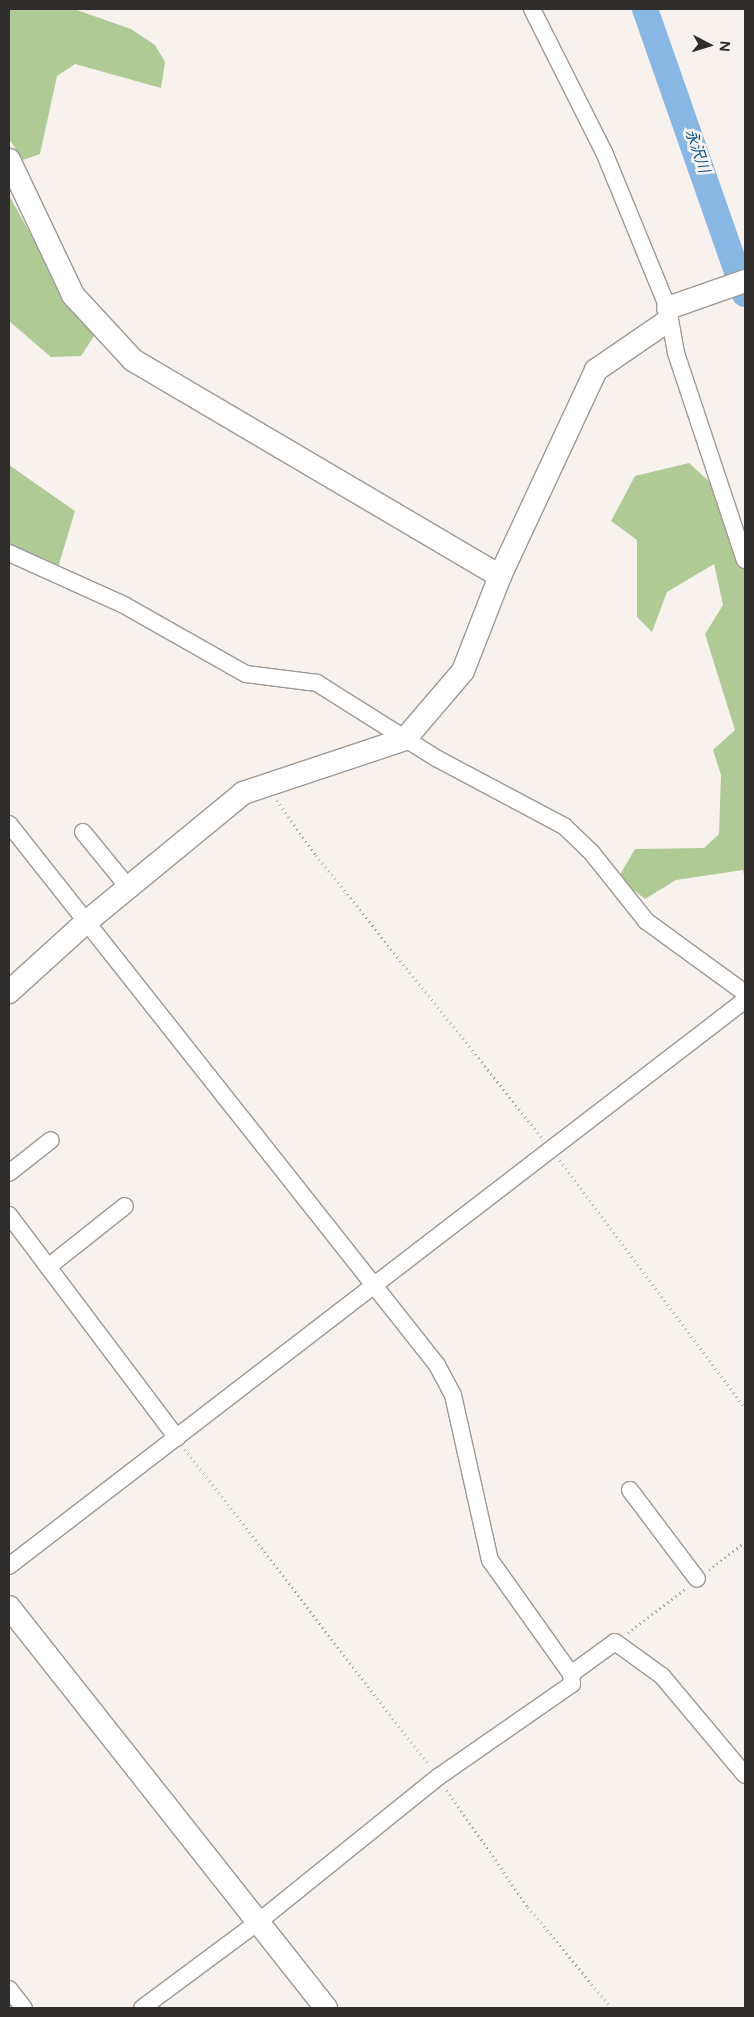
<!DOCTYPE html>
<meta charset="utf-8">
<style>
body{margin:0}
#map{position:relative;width:754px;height:2017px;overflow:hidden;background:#f8f2ee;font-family:Figtree,"Noto Sans JP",sans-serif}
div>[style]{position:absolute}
.green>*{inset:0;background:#b0ca96}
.river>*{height:26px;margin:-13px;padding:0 13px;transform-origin:13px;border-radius:13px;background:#89b7e4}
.path>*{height:2.5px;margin-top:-1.25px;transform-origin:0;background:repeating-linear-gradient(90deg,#a6a29e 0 1px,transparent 0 5px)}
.roads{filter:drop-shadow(1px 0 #9e9995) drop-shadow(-1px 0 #9e9995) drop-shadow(0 1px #9e9995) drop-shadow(0 -1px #9e9995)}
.street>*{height:16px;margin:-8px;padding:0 8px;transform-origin:8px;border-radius:8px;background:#fff}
.secondary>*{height:22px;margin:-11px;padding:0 11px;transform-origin:11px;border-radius:11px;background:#fff}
span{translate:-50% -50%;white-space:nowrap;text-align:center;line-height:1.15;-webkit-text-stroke:5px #f8f2ee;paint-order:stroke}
.water-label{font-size:15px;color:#065188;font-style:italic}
.frame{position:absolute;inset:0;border:10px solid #302e2c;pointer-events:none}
.north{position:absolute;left:684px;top:20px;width:50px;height:50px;-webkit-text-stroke:4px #f8f2ee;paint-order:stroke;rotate:95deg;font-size:14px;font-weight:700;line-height:20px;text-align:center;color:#302e2c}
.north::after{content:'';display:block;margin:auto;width:18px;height:22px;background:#302e2c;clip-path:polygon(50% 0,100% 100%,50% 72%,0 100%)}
</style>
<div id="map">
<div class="green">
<i style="clip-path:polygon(9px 9px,74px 9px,131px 29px,155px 45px,165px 62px,161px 88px,75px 64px,57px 76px,40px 154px,23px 160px,9px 139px)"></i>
<i style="clip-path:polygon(9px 195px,60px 288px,98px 330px,81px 356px,51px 357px,9px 321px)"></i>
<i style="clip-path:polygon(689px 463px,723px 494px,745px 553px,745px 879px,743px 870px,676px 880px,645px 899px,618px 878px,635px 849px,704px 848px,719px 834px,721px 775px,713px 750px,735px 730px,705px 634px,723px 605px,714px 564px,667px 592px,652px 632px,637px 617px,637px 540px,611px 521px,635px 476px)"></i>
<i style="clip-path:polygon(9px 465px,75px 511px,56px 574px,9px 552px)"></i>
</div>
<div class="river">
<i style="left:645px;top:9px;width:302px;rotate:70.7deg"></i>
</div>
<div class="path">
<i style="left:277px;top:800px;width:67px;rotate:54.7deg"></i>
<i style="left:316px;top:855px;width:363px;rotate:51.3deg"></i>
<i style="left:560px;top:1160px;width:309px;rotate:53.2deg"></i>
<i style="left:185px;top:1449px;width:399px;rotate:52.3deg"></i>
<i style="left:709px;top:1570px;width:46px;rotate:-37.9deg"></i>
<i style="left:628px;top:1633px;width:72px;rotate:-37.7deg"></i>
<i style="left:447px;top:1790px;width:142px;rotate:55.3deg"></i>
<i style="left:528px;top:1907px;width:131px;rotate:50.3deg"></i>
</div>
<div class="roads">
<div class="street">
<i style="left:532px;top:9px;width:160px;rotate:63.3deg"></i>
<i style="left:604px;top:152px;width:169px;rotate:67.7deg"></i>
<i style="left:668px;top:308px;width:46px;rotate:79.9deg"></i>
<i style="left:676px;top:353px;width:218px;rotate:71.6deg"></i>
<i style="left:9px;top:553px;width:126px;rotate:24.3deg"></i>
<i style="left:124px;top:605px;width:140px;rotate:29.5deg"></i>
<i style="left:246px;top:674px;width:72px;rotate:7.2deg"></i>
<i style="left:317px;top:683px;width:141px;rotate:32.2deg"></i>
<i style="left:436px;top:758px;width:145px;rotate:28deg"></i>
<i style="left:564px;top:826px;width:39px;rotate:44deg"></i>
<i style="left:592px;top:853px;width:87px;rotate:51.5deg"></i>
<i style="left:646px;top:921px;width:122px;rotate:36deg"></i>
<i style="left:9px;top:824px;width:690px;rotate:51.65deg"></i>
<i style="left:437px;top:1365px;width:34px;rotate:62deg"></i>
<i style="left:453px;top:1395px;width:169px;rotate:77.4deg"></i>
<i style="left:490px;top:1560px;width:140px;rotate:54.6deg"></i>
<i style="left:571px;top:1674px;width:10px;rotate:84deg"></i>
<i style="left:572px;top:1684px;width:163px;rotate:145.2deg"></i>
<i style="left:438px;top:1777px;width:231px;rotate:141.1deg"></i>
<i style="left:258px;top:1922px;width:144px;rotate:143.4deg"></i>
<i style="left:83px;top:832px;width:71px;rotate:50.7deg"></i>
<i style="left:9px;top:1173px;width:53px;rotate:-38.2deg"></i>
<i style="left:9px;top:1215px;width:279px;rotate:53deg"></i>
<i style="left:48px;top:1267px;width:98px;rotate:-38.4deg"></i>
<i style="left:630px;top:1490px;width:111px;rotate:53deg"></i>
<i style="left:9px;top:1566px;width:928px;rotate:-37.56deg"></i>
<i style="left:571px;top:1674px;width:54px;rotate:-36deg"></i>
<i style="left:615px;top:1642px;width:58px;rotate:35.9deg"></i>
<i style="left:662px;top:1676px;width:129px;rotate:50deg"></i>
<i style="left:9px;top:1989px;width:24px;rotate:52deg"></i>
</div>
<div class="secondary">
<i style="left:9px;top:160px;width:149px;rotate:64.6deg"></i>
<i style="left:73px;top:295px;width:88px;rotate:47.3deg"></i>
<i style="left:133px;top:360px;width:426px;rotate:30.5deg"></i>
<i style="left:668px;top:308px;width:82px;rotate:-19.3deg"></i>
<i style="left:9px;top:992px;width:103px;rotate:-42.2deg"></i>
<i style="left:85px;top:923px;width:205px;rotate:-39.4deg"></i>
<i style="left:243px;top:793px;width:171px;rotate:-18.4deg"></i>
<i style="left:405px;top:739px;width:89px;rotate:-49.5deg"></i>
<i style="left:463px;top:671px;width:102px;rotate:-68.7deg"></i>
<i style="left:500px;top:576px;width:227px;rotate:-65deg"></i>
<i style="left:596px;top:370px;width:85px;rotate:-34.4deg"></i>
<i style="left:9px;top:1607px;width:511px;rotate:51.67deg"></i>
</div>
</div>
<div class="water-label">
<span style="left:697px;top:151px;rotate:71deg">永沢川</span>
</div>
<div class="frame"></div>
<div class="north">N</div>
</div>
